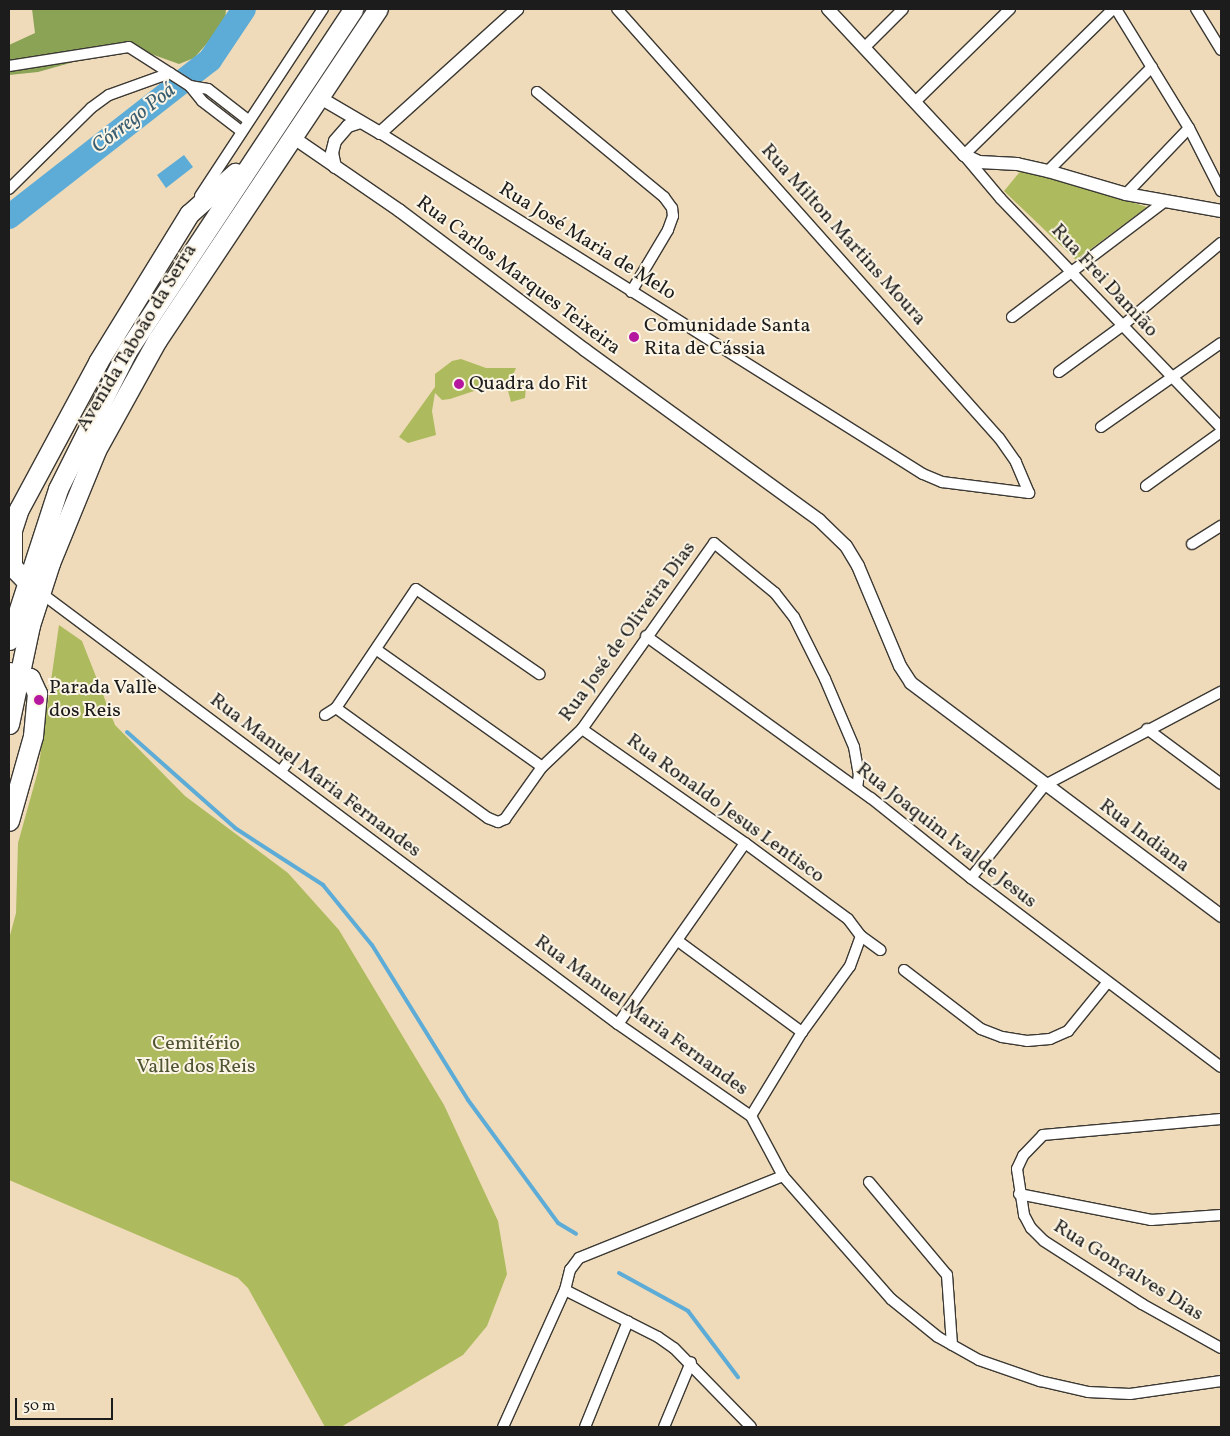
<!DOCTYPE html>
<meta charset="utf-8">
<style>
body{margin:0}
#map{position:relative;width:1230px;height:1436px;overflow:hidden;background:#efdbb9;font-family:Vollkorn,serif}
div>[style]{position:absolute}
.green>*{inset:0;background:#adbb5e}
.forest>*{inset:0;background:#8aa355}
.water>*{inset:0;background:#5dacd7}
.stream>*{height:4px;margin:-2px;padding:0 2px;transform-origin:2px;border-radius:2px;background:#5dacd7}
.river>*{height:24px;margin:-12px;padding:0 12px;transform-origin:12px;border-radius:12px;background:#5dacd7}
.roads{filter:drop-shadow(1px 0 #3c3934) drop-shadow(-1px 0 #3c3934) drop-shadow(0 1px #3c3934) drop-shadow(0 -1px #3c3934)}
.minor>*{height:10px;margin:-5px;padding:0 5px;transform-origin:5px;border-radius:5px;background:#fff}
.tertiary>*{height:12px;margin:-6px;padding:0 6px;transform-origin:6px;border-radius:6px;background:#fff}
.motorway>*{height:19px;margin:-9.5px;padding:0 9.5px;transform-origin:9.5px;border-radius:9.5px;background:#fff}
.dots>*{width:14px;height:14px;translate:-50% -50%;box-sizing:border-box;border:2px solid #fcf5e5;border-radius:50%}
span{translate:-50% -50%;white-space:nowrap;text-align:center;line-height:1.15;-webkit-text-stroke:4px #fcf5e5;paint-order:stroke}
.street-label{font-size:20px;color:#1c1c1c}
.poi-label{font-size:20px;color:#1c1c1c}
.left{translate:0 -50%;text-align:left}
.park-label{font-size:20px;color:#4f5433}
.water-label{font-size:21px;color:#395d70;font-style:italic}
.frame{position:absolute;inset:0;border:10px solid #1c1c1c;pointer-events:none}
.scale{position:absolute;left:15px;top:1398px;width:98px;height:22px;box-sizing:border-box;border:2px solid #1c1c1c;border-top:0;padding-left:6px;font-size:15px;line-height:18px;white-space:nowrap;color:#1c1c1c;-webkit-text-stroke:4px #fcf5e5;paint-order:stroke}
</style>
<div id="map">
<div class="green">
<i style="clip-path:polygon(1023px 168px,1147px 207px,1076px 260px,1004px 191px)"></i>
<i style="clip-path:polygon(461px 359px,486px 368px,516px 368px,511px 380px,526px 386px,525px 398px,511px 402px,507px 387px,492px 385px,450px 399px,442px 400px,435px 393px,432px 411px,436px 435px,408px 443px,399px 437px,435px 387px,435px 374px,452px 361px)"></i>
<i style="clip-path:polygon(59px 625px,82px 641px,115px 725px,185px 796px,288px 873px,339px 930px,444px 1105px,498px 1221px,507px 1274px,487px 1326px,463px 1355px,341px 1427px,325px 1427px,248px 1288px,238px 1278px,9px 1180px,9px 939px,16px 913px,18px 843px,38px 771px)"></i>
</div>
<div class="forest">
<i style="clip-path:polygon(32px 9px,226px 9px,225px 23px,194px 58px,179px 64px,140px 50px,88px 58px,38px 72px,9px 75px,9px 45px,35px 33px)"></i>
</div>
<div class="water">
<i style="clip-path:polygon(184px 155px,193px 167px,166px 188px,157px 175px)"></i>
</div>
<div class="stream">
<i style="left:127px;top:732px;width:144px;rotate:41.6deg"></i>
<i style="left:235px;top:828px;width:105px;rotate:32.9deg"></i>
<i style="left:323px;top:885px;width:77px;rotate:50.8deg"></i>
<i style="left:372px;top:945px;width:182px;rotate:58.2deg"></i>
<i style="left:468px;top:1100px;width:152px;rotate:53.8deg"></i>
<i style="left:558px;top:1223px;width:21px;rotate:31deg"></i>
<i style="left:619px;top:1273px;width:79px;rotate:28.8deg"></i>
<i style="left:688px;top:1311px;width:83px;rotate:52.9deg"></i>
</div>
<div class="river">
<i style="left:9px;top:217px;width:255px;rotate:-38deg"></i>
<i style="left:210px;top:60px;width:61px;rotate:-56.3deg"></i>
</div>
<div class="roads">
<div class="minor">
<i style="left:1113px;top:9px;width:209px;rotate:135.6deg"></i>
<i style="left:964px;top:155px;width:57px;rotate:49.9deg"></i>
<i style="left:1001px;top:199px;width:318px;rotate:46.1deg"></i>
<i style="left:1116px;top:9px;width:140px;rotate:58.5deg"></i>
<i style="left:1189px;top:128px;width:71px;rotate:63.1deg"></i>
<i style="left:1196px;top:9px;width:48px;rotate:58.6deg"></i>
<i style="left:864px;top:48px;width:55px;rotate:-45deg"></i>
<i style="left:9px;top:66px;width:121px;rotate:-9deg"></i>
<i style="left:129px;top:47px;width:72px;rotate:32.6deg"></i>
<i style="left:190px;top:86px;width:19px;rotate:51deg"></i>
<i style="left:202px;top:101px;width:49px;rotate:37.6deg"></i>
<i style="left:190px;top:86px;width:18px;rotate:9deg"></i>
<i style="left:208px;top:89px;width:51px;rotate:37.8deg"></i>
<i style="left:537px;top:92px;width:165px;rotate:39.6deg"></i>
<i style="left:664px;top:197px;width:14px;rotate:54deg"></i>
<i style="left:672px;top:208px;width:8px;rotate:83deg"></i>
<i style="left:673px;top:216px;width:15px;rotate:110deg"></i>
<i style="left:668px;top:230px;width:72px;rotate:120.8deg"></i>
<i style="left:915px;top:102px;width:133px;rotate:-44.4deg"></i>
<i style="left:380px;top:133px;width:641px;rotate:32.13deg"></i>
<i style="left:923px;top:474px;width:21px;rotate:23deg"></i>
<i style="left:942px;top:482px;width:88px;rotate:7.2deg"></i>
<i style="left:1029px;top:493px;width:34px;rotate:-113deg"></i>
<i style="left:1016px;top:462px;width:29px;rotate:-125deg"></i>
<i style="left:999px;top:438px;width:574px;rotate:-131.68deg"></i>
<i style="left:1048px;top:171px;width:147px;rotate:-45deg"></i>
<i style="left:9px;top:189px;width:115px;rotate:-44.6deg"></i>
<i style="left:91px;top:108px;width:22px;rotate:-36deg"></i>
<i style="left:109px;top:95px;width:65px;rotate:-19.8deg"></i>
<i style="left:1126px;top:194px;width:91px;rotate:-46.3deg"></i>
<i style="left:200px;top:196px;width:224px;rotate:-56.7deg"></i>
<i style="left:1012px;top:317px;width:191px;rotate:-37.1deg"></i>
<i style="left:1059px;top:372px;width:78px;rotate:-36.1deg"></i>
<i style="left:1122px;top:326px;width:129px;rotate:-40deg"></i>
<i style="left:1101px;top:427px;width:146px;rotate:-35deg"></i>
<i style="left:1146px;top:486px;width:92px;rotate:-35.8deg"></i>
<i style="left:1192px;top:544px;width:34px;rotate:-32deg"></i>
<i style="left:41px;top:593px;width:720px;rotate:36.76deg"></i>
<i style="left:618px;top:1024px;width:162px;rotate:34.7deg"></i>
<i style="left:751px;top:1116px;width:68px;rotate:61.9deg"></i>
<i style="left:783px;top:1176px;width:164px;rotate:48.7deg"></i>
<i style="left:891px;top:1299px;width:60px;rotate:39deg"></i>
<i style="left:938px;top:1337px;width:47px;rotate:29.3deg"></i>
<i style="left:979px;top:1360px;width:65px;rotate:19deg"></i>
<i style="left:1040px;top:1381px;width:49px;rotate:12.9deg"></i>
<i style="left:1088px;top:1392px;width:42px;rotate:2.7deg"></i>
<i style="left:1130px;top:1394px;width:92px;rotate:-8.1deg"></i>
<i style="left:646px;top:636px;width:277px;rotate:35.8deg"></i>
<i style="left:871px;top:798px;width:128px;rotate:38.7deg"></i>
<i style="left:971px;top:878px;width:313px;rotate:37.1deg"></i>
<i style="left:377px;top:650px;width:202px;rotate:35.3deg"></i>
<i style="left:336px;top:708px;width:188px;rotate:35.9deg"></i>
<i style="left:488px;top:818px;width:11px;rotate:22deg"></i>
<i style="left:498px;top:822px;width:8px;rotate:-23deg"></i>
<i style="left:505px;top:819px;width:64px;rotate:-54.6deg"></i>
<i style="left:542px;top:767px;width:55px;rotate:-43.5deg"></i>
<i style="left:582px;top:729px;width:228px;rotate:-54.6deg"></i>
<i style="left:714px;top:543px;width:79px;rotate:39.3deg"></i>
<i style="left:775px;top:593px;width:31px;rotate:52deg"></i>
<i style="left:794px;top:617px;width:69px;rotate:63.4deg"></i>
<i style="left:825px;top:679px;width:74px;rotate:66.9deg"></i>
<i style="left:854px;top:747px;width:27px;rotate:80deg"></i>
<i style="left:859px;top:774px;width:14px;rotate:98deg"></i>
<i style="left:325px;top:715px;width:13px;rotate:-32deg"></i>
<i style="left:336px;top:708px;width:143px;rotate:-56.1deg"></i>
<i style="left:416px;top:589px;width:150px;rotate:34.6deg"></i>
<i style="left:582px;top:729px;width:199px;rotate:35deg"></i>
<i style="left:745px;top:843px;width:128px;rotate:36.4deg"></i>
<i style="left:848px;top:919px;width:21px;rotate:53deg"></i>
<i style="left:861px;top:936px;width:32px;rotate:110deg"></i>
<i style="left:850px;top:966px;width:82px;rotate:126deg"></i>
<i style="left:802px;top:1032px;width:98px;rotate:121.3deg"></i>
<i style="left:1147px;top:729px;width:92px;rotate:36.6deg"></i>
<i style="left:281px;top:771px;width:10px;rotate:-53deg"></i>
<i style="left:971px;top:878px;width:119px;rotate:-51.5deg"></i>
<i style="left:1045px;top:785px;width:199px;rotate:-27.9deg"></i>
<i style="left:861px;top:936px;width:24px;rotate:36deg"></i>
<i style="left:678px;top:941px;width:154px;rotate:36.3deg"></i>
<i style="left:904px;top:970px;width:97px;rotate:37.5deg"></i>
<i style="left:981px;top:1029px;width:22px;rotate:21deg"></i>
<i style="left:1002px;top:1037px;width:25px;rotate:9deg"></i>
<i style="left:1027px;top:1041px;width:23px;rotate:-5deg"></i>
<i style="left:1050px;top:1039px;width:20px;rotate:-24deg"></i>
<i style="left:1068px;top:1031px;width:62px;rotate:-50.9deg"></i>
<i style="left:618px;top:1024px;width:221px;rotate:-54.9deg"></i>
<i style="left:1221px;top:1119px;width:179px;rotate:174.9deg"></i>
<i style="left:1043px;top:1135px;width:29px;rotate:134deg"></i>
<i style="left:1023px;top:1156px;width:14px;rotate:115deg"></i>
<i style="left:1017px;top:1169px;width:47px;rotate:81.3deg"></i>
<i style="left:1024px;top:1215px;width:15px;rotate:62deg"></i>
<i style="left:1031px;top:1228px;width:18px;rotate:45deg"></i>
<i style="left:1044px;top:1241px;width:117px;rotate:32.7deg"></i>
<i style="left:1142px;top:1304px;width:90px;rotate:29.1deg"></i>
<i style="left:869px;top:1182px;width:121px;rotate:50deg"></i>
<i style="left:947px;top:1275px;width:70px;rotate:85.9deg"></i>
<i style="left:1019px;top:1194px;width:135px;rotate:11.1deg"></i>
<i style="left:1151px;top:1220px;width:70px;rotate:-4.1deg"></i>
<i style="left:565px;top:1290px;width:21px;rotate:-76deg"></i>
<i style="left:570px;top:1270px;width:15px;rotate:-53deg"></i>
<i style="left:579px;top:1258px;width:220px;rotate:-21.9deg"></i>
<i style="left:503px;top:1427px;width:150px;rotate:-65.7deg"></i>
<i style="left:565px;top:1290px;width:104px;rotate:26.8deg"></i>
<i style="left:658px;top:1337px;width:19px;rotate:35deg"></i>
<i style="left:674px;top:1348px;width:110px;rotate:45.7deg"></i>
<i style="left:585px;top:1427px;width:114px;rotate:-67.9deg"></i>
<i style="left:664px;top:1427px;width:70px;rotate:-67.4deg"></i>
</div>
<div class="tertiary">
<i style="left:828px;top:9px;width:200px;rotate:47deg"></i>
<i style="left:964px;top:155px;width:17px;rotate:25deg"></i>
<i style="left:979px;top:162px;width:38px;rotate:3deg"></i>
<i style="left:1017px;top:164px;width:32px;rotate:13deg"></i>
<i style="left:1048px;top:171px;width:81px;rotate:16.4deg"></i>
<i style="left:1126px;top:194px;width:97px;rotate:10.1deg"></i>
<i style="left:317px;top:96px;width:73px;rotate:30.4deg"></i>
<i style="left:380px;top:133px;width:185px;rotate:-42.1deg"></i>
<i style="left:291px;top:136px;width:132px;rotate:34.5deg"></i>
<i style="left:400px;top:211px;width:231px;rotate:36.9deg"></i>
<i style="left:585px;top:350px;width:289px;rotate:36deg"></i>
<i style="left:819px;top:520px;width:37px;rotate:44deg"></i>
<i style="left:846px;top:546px;width:23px;rotate:59deg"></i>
<i style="left:858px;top:566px;width:108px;rotate:67.2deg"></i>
<i style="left:900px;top:666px;width:20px;rotate:57deg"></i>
<i style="left:911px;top:683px;width:388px;rotate:36.9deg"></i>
<i style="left:335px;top:167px;width:14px;rotate:-102deg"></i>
<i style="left:332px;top:153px;width:12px;rotate:-76deg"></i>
<i style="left:335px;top:141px;width:20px;rotate:-49deg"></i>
<i style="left:348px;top:126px;width:13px;rotate:-18deg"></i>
</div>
<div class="motorway">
<i style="left:34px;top:589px;width:32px;rotate:-134deg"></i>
<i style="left:12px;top:566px;width:36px;rotate:-90deg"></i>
<i style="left:12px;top:530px;width:22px;rotate:-72deg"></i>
<i style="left:19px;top:509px;width:167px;rotate:-61.7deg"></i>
<i style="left:98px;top:362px;width:174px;rotate:-58.4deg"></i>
<i style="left:189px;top:214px;width:62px;rotate:-41.7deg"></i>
<i style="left:9px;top:640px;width:159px;rotate:-72deg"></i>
<i style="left:58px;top:489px;width:154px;rotate:-63.4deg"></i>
<i style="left:127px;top:351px;width:410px;rotate:-56.5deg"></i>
<i style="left:9px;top:672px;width:22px;rotate:16deg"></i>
<i style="left:30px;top:678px;width:17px;rotate:65deg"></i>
<i style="left:37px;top:693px;width:43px;rotate:95.3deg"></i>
<i style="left:33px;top:736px;width:88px;rotate:105.8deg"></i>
<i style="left:9px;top:724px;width:101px;rotate:-78deg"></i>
<i style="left:30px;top:625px;width:65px;rotate:-72.1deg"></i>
<i style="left:50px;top:563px;width:122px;rotate:-67.8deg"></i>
<i style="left:96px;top:450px;width:126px;rotate:-61deg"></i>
<i style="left:157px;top:340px;width:398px;rotate:-56.3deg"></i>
</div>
</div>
<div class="dots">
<i style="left:634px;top:337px;background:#b5179e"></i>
<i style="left:459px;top:384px;background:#b5179e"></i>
<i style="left:39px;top:700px;background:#b5179e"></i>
</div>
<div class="street-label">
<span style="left:843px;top:235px;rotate:48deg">Rua Milton Martins Moura</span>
<span style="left:587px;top:242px;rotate:32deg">Rua José Maria de Melo</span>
<span style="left:518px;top:276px;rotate:37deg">Rua Carlos Marques Teixeira</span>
<span style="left:1104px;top:281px;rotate:47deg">Rua Frei Damião</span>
<span style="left:137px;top:338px;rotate:-59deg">Avenida Taboão da Serra</span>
<span style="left:628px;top:632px;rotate:-54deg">Rua José de Oliveira Dias</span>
<span style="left:315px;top:776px;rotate:37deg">Rua Manuel Maria Fernandes</span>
<span style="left:725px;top:809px;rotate:36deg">Rua Ronaldo Jesus Lentisco</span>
<span style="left:946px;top:836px;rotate:38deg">Rua Joaquim Ival de Jesus</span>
<span style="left:1144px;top:836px;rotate:37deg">Rua Indiana</span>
<span style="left:641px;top:1016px;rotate:36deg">Rua Manuel Maria Fernandes</span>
<span style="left:1128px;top:1271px;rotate:32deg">Rua Gonçalves Dias</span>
</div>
<div class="poi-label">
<span class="left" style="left:644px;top:338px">Comunidade Santa<br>Rita de Cássia</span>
<span class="left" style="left:469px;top:384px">Quadra do Fit</span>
<span class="left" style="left:49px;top:700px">Parada Valle<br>dos Reis</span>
</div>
<div class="park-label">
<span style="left:196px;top:1056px">Cemitério<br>Valle dos Reis</span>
</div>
<div class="water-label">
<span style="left:134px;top:119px;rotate:-38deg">Córrego Poá</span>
</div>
<div class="frame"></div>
<div class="scale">50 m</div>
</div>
